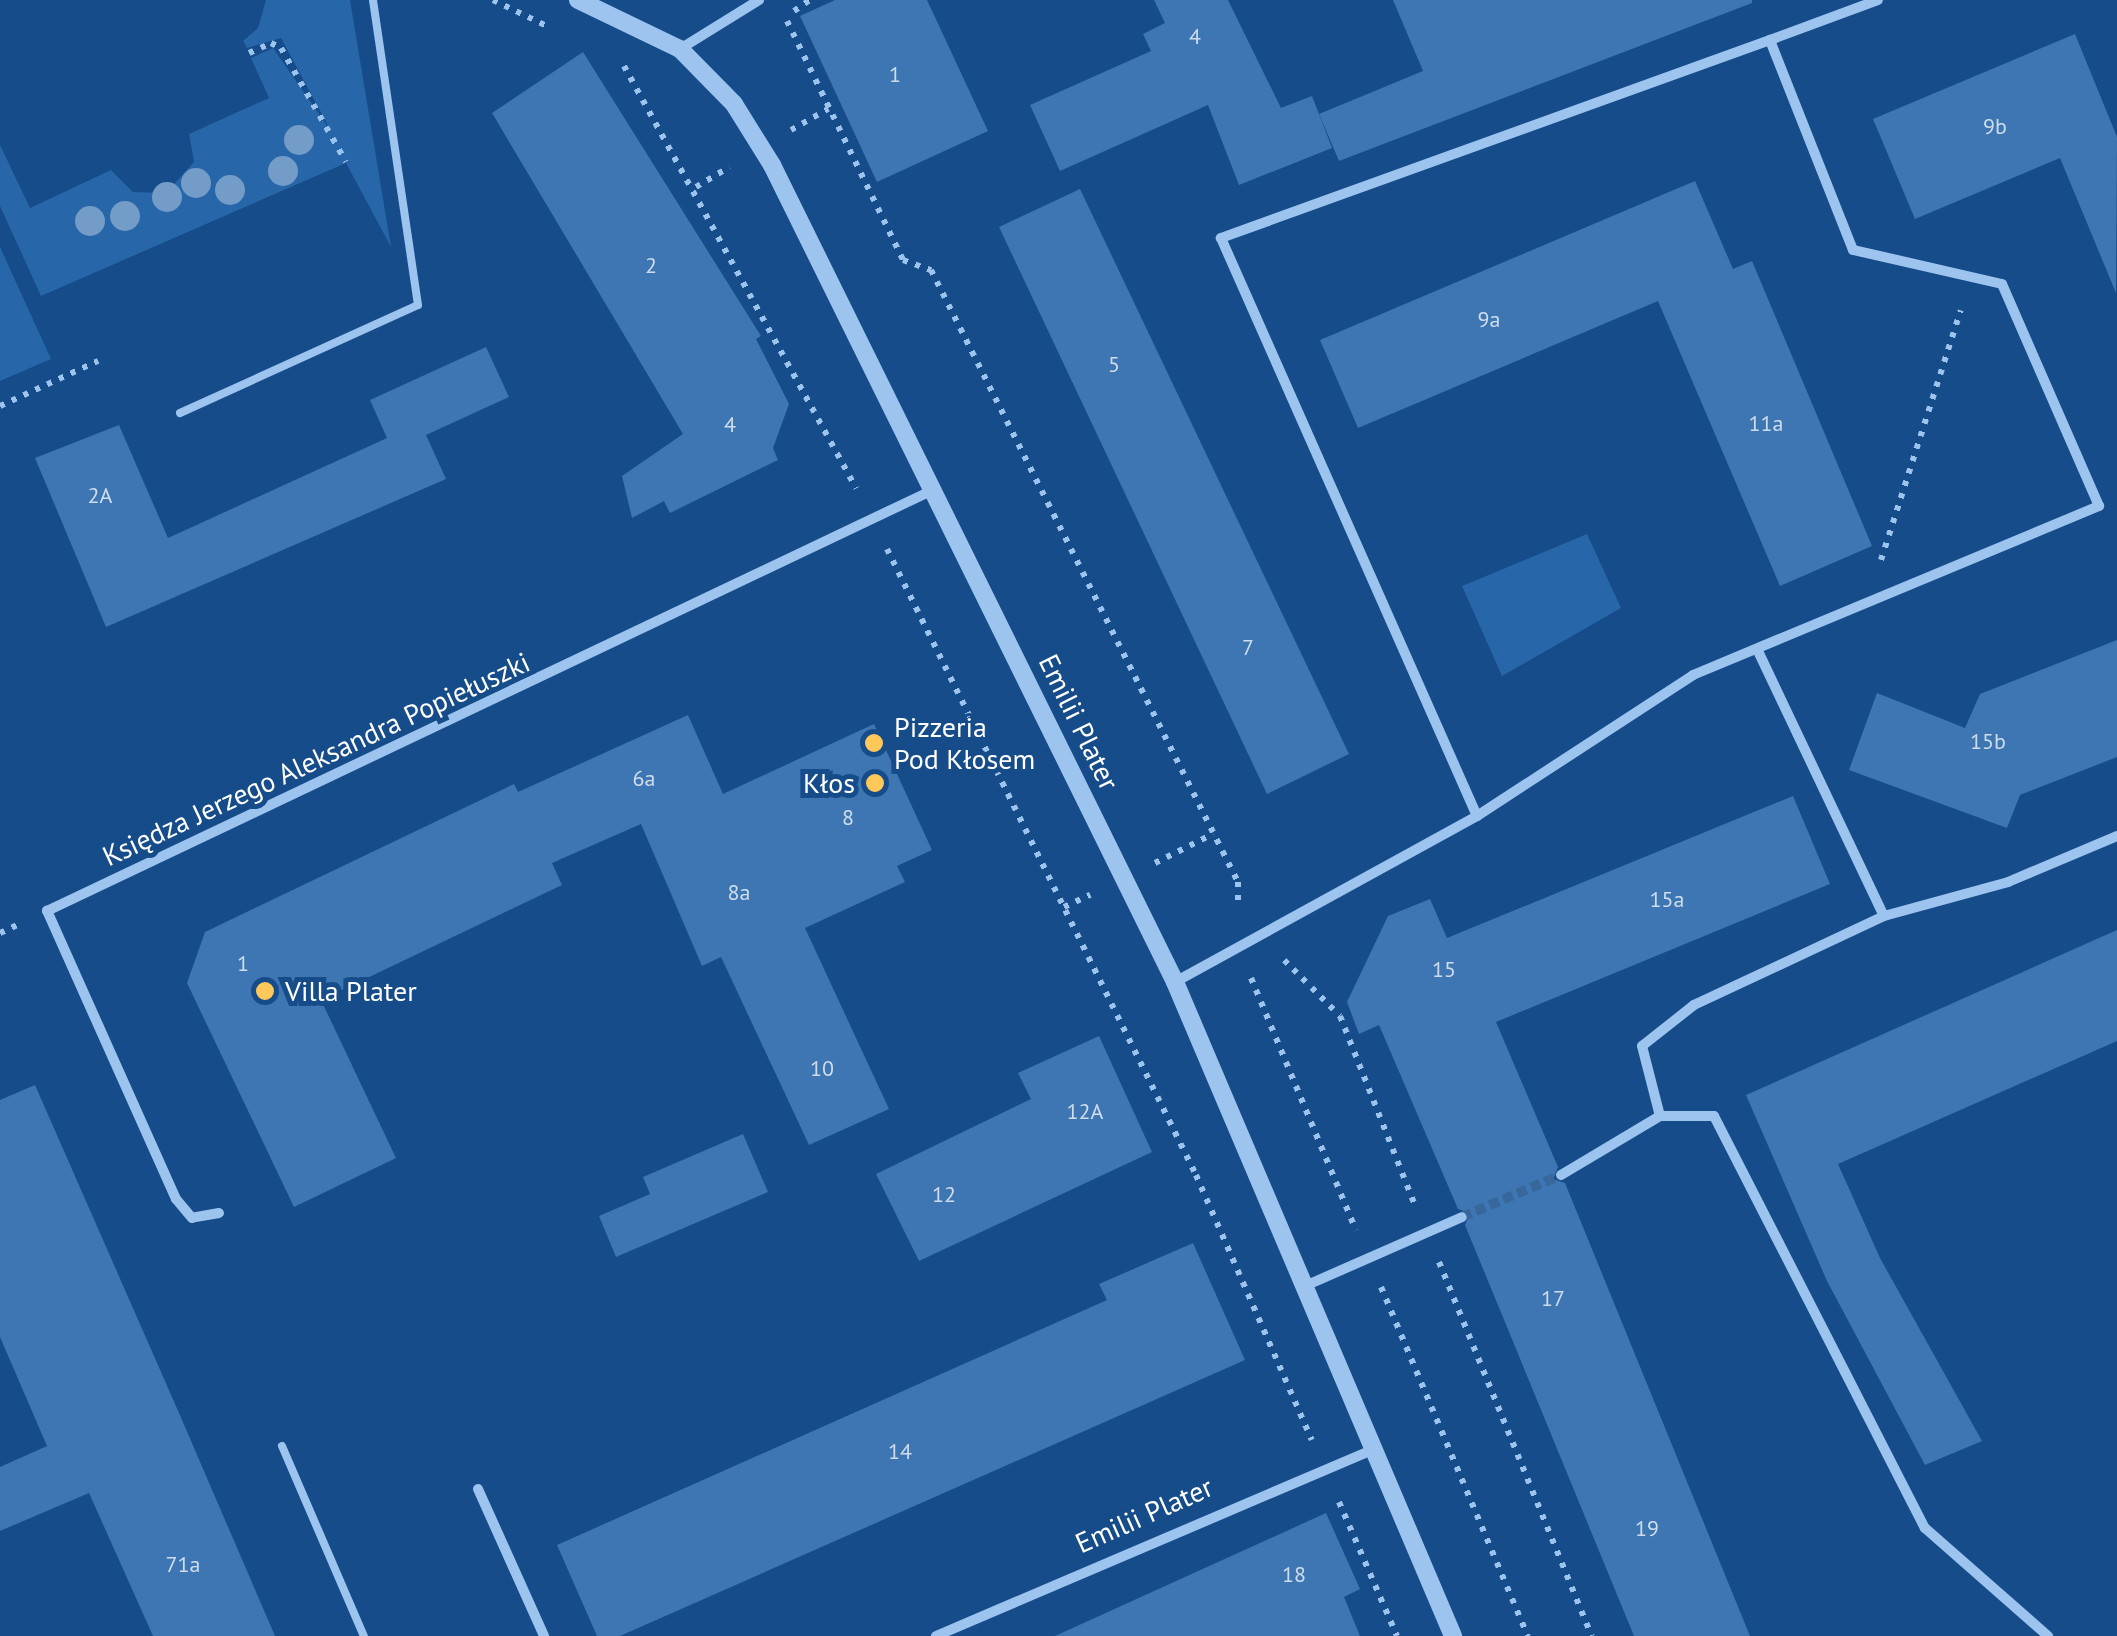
<!DOCTYPE html>
<meta charset="utf-8">
<style>
body{margin:0}
#map{position:relative;width:2117px;height:1636px;overflow:hidden;background:#154c89;font-family:"PT Sans",sans-serif}
div>[style]{position:absolute}
.green>*{inset:0;background:#2766a8}
.building>*{inset:0;background:#3d76b2}
.minor-tunnel>*{height:10px;margin-top:-5px;transform-origin:0;background:repeating-linear-gradient(90deg,#38679b 0 10px,transparent 0 15px)}
.path>*{height:6px;margin-top:-3px;transform-origin:0;background:repeating-linear-gradient(90deg,#9cc4ef 0 5px,transparent 0 13px)}
.service>*{height:8px;margin:-4px;padding:0 4px;transform-origin:4px;border-radius:4px;background:#9cc4ef}
.minor>*{height:10px;margin:-5px;padding:0 5px;transform-origin:5px;border-radius:5px;background:#9cc4ef}
.tertiary>*{height:18px;margin:-9px;padding:0 9px;transform-origin:9px;border-radius:9px;background:#9cc4ef}
.trees>*{width:30px;height:30px;margin:-15px;border-radius:50%;background:#749cc8}
.dots>*{width:28px;height:28px;translate:-50% -50%;box-sizing:border-box;border:5px solid #154c89;border-radius:50%}
span{translate:-50% -50%;white-space:nowrap;text-align:center;line-height:1.15;-webkit-text-stroke:10px #154c89;paint-order:stroke}
.number-label{font-size:22px;color:#ceddec}
.number-label span{-webkit-text-stroke-width:0}
.street-label{font-size:28px;color:#fff}
.poi-label{font-size:28px;color:#fff}
.left{translate:0 -50%;text-align:left}
.right{translate:-100% -50%;text-align:right}
</style>
<div id="map">
<div class="green">
<i style="clip-path:polygon(266px 0,350px 0,391px 247px,346px 163px,41px 296px,0 206px,0 145px,30px 208px,111px 170px,133px 192px,166px 193px,194px 162px,189px 134px,269px 98px,251px 58px,273px 48px,331px 131px,281px 38px,247px 48px,243px 41px,258px 28px)"></i>
<i style="clip-path:polygon(0 247px,51px 359px,0 381px)"></i>
<i style="clip-path:polygon(1587px 534px,1621px 608px,1502px 676px,1462px 586px)"></i>
</div>
<div class="building">
<i style="clip-path:polygon(835px 0,927px 0,988px 131px,877px 182px,800px 16px)"></i>
<i style="clip-path:polygon(1154px 0,1228px 0,1281px 108px,1312px 96px,1332px 148px,1239px 185px,1208px 105px,1060px 171px,1030px 105px,1151px 51px,1143px 34px,1165px 23px)"></i>
<i style="clip-path:polygon(1393px 0,1752px 0,1752px 3px,1339px 161px,1319px 114px,1423px 71px)"></i>
<i style="clip-path:polygon(2075px 34px,2117px 137px,2116px 293px,2060px 158px,1915px 219px,1873px 119px)"></i>
<i style="clip-path:polygon(583px 52px,761px 336px,756px 339px,789px 404px,773px 448px,778px 460px,670px 513px,664px 501px,632px 518px,622px 476px,683px 434px,492px 113px)"></i>
<i style="clip-path:polygon(1695px 181px,1733px 269px,1752px 261px,1872px 546px,1780px 586px,1658px 301px,1358px 428px,1320px 340px)"></i>
<i style="clip-path:polygon(1080px 189px,1349px 754px,1267px 794px,999px 227px)"></i>
<i style="clip-path:polygon(486px 347px,509px 397px,426px 435px,446px 479px,106px 627px,35px 458px,119px 425px,168px 538px,387px 438px,370px 400px)"></i>
<i style="clip-path:polygon(2117px 640px,2117px 757px,2020px 795px,2007px 828px,1849px 770px,1877px 693px,1965px 728px,1980px 694px)"></i>
<i style="clip-path:polygon(688px 715px,723px 794px,874px 724px,932px 850px,897px 866px,905px 882px,805px 928px,889px 1109px,809px 1145px,721px 957px,702px 966px,641px 824px,552px 863px,562px 885px,321px 1000px,396px 1158px,294px 1207px,187px 983px,205px 932px,514px 784px,518px 792px)"></i>
<i style="clip-path:polygon(1793px 796px,1830px 884px,1496px 1022px,1558px 1167px,1553px 1179px,1565px 1183px,1750px 1636px,1634px 1636px,1465px 1225px,1470px 1213px,1458px 1209px,1379px 1025px,1359px 1034px,1347px 1002px,1388px 916px,1430px 899px,1447px 938px)"></i>
<i style="clip-path:polygon(2117px 930px,2117px 1041px,1838px 1164px,1880px 1258px,1982px 1441px,1925px 1465px,1827px 1281px,1746px 1095px)"></i>
<i style="clip-path:polygon(1099px 1036px,1152px 1152px,919px 1261px,876px 1174px,1031px 1099px,1018px 1073px)"></i>
<i style="clip-path:polygon(35px 1085px,179px 1413px,275px 1636px,153px 1636px,89px 1493px,0 1531px,0 1467px,47px 1446px,0 1337px,0 1100px)"></i>
<i style="clip-path:polygon(743px 1134px,768px 1192px,616px 1257px,599px 1216px,650px 1194px,643px 1177px)"></i>
<i style="clip-path:polygon(1193px 1243px,1245px 1360px,620px 1636px,597px 1636px,557px 1545px,1107px 1300px,1099px 1284px)"></i>
<i style="clip-path:polygon(1326px 1513px,1360px 1589px,1344px 1597px,1360px 1636px,1055px 1636px)"></i>
</div>
<div class="minor-tunnel">
<i style="left:1462px;top:1217px;width:108px;rotate:-23deg"></i>
</div>
<div class="path">
<i style="left:493px;top:0;width:64px;rotate:25.8deg"></i>
<i style="left:794px;top:11px;width:19px;rotate:-35deg"></i>
<i style="left:787px;top:21px;width:266px;rotate:64.1deg"></i>
<i style="left:903px;top:260px;width:30px;rotate:20deg"></i>
<i style="left:931px;top:270px;width:685px;rotate:63.36deg"></i>
<i style="left:1238px;top:882px;width:26px;rotate:90deg"></i>
<i style="left:249px;top:53px;width:24px;rotate:-24deg"></i>
<i style="left:271px;top:43px;width:11px;rotate:27deg"></i>
<i style="left:281px;top:48px;width:131px;rotate:60.3deg"></i>
<i style="left:624px;top:66px;width:482px;rotate:61.2deg"></i>
<i style="left:791px;top:130px;width:43px;rotate:-29.6deg"></i>
<i style="left:696px;top:187px;width:39px;rotate:-31deg"></i>
<i style="left:0;top:406px;width:108px;rotate:-24.7deg"></i>
<i style="left:887px;top:549px;width:698px;rotate:63.73deg"></i>
<i style="left:1196px;top:1175px;width:289px;rotate:66.4deg"></i>
<i style="left:1881px;top:560px;width:262px;rotate:-72.3deg"></i>
<i style="left:1155px;top:863px;width:65px;rotate:-26.6deg"></i>
<i style="left:1064px;top:907px;width:29px;rotate:-25deg"></i>
<i style="left:0;top:933px;width:19px;rotate:-25deg"></i>
<i style="left:1284px;top:960px;width:79px;rotate:45deg"></i>
<i style="left:1340px;top:1016px;width:203px;rotate:68.4deg"></i>
<i style="left:1251px;top:978px;width:273px;rotate:67.4deg"></i>
<i style="left:1439px;top:1262px;width:404px;rotate:67.8deg"></i>
<i style="left:1381px;top:1287px;width:379px;rotate:67.2deg"></i>
<i style="left:1339px;top:1502px;width:146px;rotate:66.6deg"></i>
</div>
<div class="service">
<i style="left:180px;top:413px;width:261px;rotate:-24.4deg"></i>
<i style="left:418px;top:305px;width:308px;rotate:-98.4deg"></i>
<i style="left:282px;top:1446px;width:207px;rotate:66.7deg"></i>
</div>
<div class="minor">
<i style="left:1770px;top:40px;width:115px;rotate:-20.3deg"></i>
<i style="left:680px;top:49px;width:93px;rotate:-31.8deg"></i>
<i style="left:1758px;top:651px;width:293px;rotate:64.6deg"></i>
<i style="left:1884px;top:916px;width:210px;rotate:154.9deg"></i>
<i style="left:1694px;top:1005px;width:66px;rotate:141.7deg"></i>
<i style="left:1642px;top:1046px;width:72px;rotate:75.6deg"></i>
<i style="left:1660px;top:1116px;width:54px"></i>
<i style="left:1714px;top:1116px;width:463px;rotate:62.9deg"></i>
<i style="left:1925px;top:1528px;width:164px;rotate:41.3deg"></i>
<i style="left:1884px;top:916px;width:129px;rotate:-15.3deg"></i>
<i style="left:2008px;top:882px;width:118px;rotate:-22.9deg"></i>
<i style="left:1175px;top:982px;width:345px;rotate:-28.8deg"></i>
<i style="left:1477px;top:816px;width:258px;rotate:-33.1deg"></i>
<i style="left:1693px;top:675px;width:440px;rotate:-22.6deg"></i>
<i style="left:2099px;top:506px;width:242px;rotate:-113.6deg"></i>
<i style="left:2002px;top:284px;width:153px;rotate:-167.1deg"></i>
<i style="left:1853px;top:250px;width:226px;rotate:-111.6deg"></i>
<i style="left:1770px;top:40px;width:584px;rotate:160.17deg"></i>
<i style="left:1221px;top:238px;width:632px;rotate:66.11deg"></i>
<i style="left:1561px;top:1175px;width:115px;rotate:-30.8deg"></i>
<i style="left:219px;top:1213px;width:27px;rotate:170deg"></i>
<i style="left:192px;top:1218px;width:25px;rotate:-130deg"></i>
<i style="left:176px;top:1199px;width:316px;rotate:-114.1deg"></i>
<i style="left:47px;top:911px;width:981px;rotate:-25.42deg"></i>
<i style="left:1305px;top:1286px;width:171px;rotate:-23.7deg"></i>
<i style="left:478px;top:1489px;width:161px;rotate:65.8deg"></i>
<i style="left:936px;top:1636px;width:477px;rotate:-23.1deg"></i>
</div>
<div class="tertiary">
<i style="left:578px;top:0;width:113px;rotate:25.7deg"></i>
<i style="left:680px;top:49px;width:77px;rotate:45.5deg"></i>
<i style="left:734px;top:104px;width:72px;rotate:58.1deg"></i>
<i style="left:772px;top:165px;width:911px;rotate:63.74deg"></i>
<i style="left:1175px;top:982px;width:711px;rotate:66.97deg"></i>
</div>
<div class="trees">
<i style="left:299px;top:140px"></i>
<i style="left:283px;top:171px"></i>
<i style="left:196px;top:183px"></i>
<i style="left:230px;top:190px"></i>
<i style="left:167px;top:197px"></i>
<i style="left:125px;top:216px"></i>
<i style="left:90px;top:221px"></i>
</div>
<div class="dots">
<i style="left:874px;top:743px;background:#ffc95a"></i>
<i style="left:875px;top:783px;background:#ffc95a"></i>
<i style="left:265px;top:991px;background:#ffc95a"></i>
</div>
<div class="number-label">
<span style="left:1195px;top:37px">4</span>
<span style="left:895px;top:75px">1</span>
<span style="left:1995px;top:127px">9b</span>
<span style="left:651px;top:266px">2</span>
<span style="left:1489px;top:320px">9a</span>
<span style="left:1114px;top:365px">5</span>
<span style="left:1766px;top:424px">11a</span>
<span style="left:730px;top:425px">4</span>
<span style="left:100px;top:496px">2A</span>
<span style="left:1248px;top:648px">7</span>
<span style="left:1988px;top:742px">15b</span>
<span style="left:644px;top:779px">6a</span>
<span style="left:848px;top:818px">8</span>
<span style="left:739px;top:893px">8a</span>
<span style="left:1667px;top:900px">15a</span>
<span style="left:243px;top:964px">1</span>
<span style="left:1444px;top:970px">15</span>
<span style="left:822px;top:1069px">10</span>
<span style="left:1085px;top:1112px">12A</span>
<span style="left:944px;top:1195px">12</span>
<span style="left:1553px;top:1299px">17</span>
<span style="left:900px;top:1452px">14</span>
<span style="left:1647px;top:1529px">19</span>
<span style="left:183px;top:1565px">71a</span>
<span style="left:1294px;top:1575px">18</span>
</div>
<div class="street-label">
<span style="left:1079px;top:722px;rotate:64deg">Emilii Plater</span>
<span style="left:316px;top:759px;rotate:-25deg">Księdza Jerzego Aleksandra Popiełuszki</span>
<span style="left:1144px;top:1515px;rotate:-24deg">Emilii Plater</span>
</div>
<div class="poi-label">
<span class="left" style="left:894px;top:743px">Pizzeria<br>Pod Kłosem</span>
<span class="right" style="left:855px;top:783px">Kłos</span>
<span class="left" style="left:285px;top:991px">Villa Plater</span>
</div>
</div>
